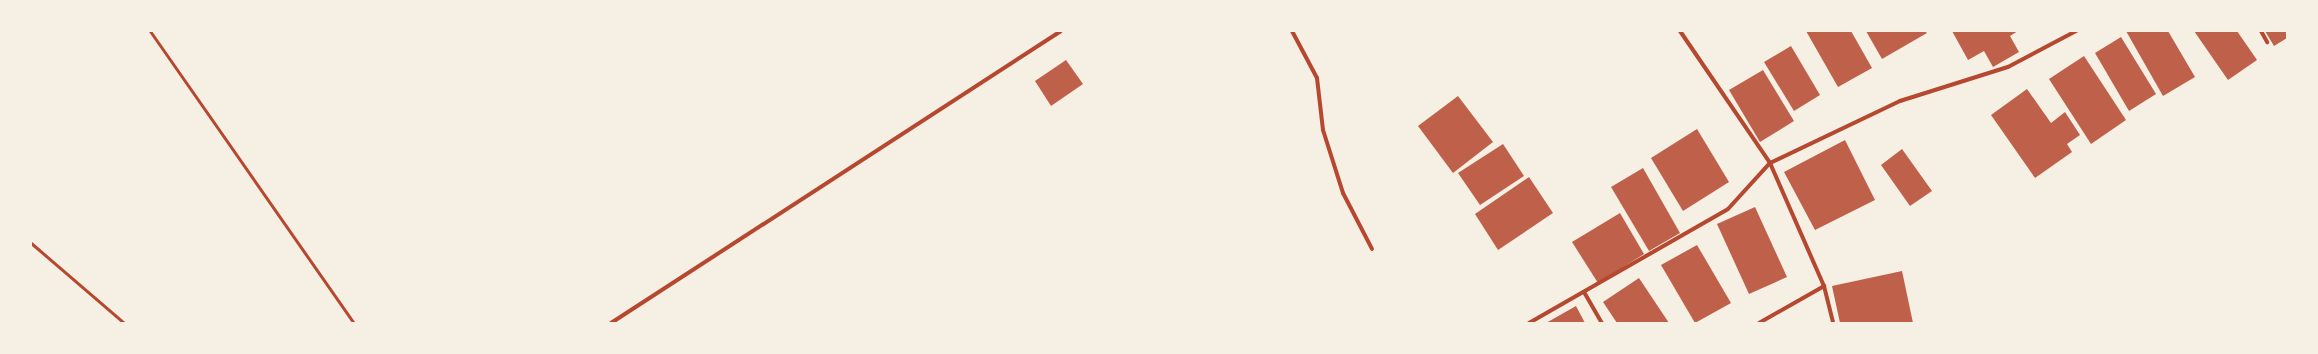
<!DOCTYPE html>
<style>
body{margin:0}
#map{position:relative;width:2318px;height:354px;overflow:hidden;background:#f6efe4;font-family:"Space Grotesk",sans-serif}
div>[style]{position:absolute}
.building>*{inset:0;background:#bf614a}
.service>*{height:3px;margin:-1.5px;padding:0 1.5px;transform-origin:1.5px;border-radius:1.5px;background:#b5482f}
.minor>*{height:4px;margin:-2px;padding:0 2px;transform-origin:2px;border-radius:2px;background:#b5482f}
span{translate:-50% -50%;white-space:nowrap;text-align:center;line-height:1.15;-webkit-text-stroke:3.5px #f6efe4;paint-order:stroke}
.frame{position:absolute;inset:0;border:32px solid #f6efe4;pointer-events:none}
</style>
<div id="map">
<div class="building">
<i style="clip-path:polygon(1806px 31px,1851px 31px,1872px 68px,1838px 87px)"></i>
<i style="clip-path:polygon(1866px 31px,1925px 31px,1927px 33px,1882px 59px)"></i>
<i style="clip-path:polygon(1952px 31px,2018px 31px,2010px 36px,2019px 52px,1993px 67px,1984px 51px,1968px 60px)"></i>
<i style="clip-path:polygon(2126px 31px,2168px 31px,2195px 77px,2163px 96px)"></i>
<i style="clip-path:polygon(2194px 31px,2237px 31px,2257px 60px,2228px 80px)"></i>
<i style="clip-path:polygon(2265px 31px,2287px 31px,2287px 38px,2274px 46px)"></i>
<i style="clip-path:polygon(2121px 37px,2156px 94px,2129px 111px,2095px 53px)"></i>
<i style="clip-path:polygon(1791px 46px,1820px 95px,1794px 111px,1764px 62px)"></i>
<i style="clip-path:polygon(2084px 56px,2126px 120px,2091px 144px,2049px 79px)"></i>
<i style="clip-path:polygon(1066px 60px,1083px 84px,1051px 106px,1035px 81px)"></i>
<i style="clip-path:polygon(1763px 70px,1794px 121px,1760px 142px,1729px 90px)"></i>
<i style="clip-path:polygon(2027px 89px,2051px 123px,2065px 112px,2080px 135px,2067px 144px,2072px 152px,2035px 178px,1991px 115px)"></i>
<i style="clip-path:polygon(1458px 96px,1493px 142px,1453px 173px,1418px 126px)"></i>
<i style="clip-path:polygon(1697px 129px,1729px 182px,1683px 211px,1651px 158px)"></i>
<i style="clip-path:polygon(1845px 140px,1875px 200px,1815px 230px,1784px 172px)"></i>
<i style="clip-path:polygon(1503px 144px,1524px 176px,1480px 205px,1458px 173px)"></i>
<i style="clip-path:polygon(1902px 149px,1932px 191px,1910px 206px,1881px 165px)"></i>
<i style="clip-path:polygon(1643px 168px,1680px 233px,1649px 251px,1611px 187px)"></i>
<i style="clip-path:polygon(1529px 177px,1553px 213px,1498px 250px,1475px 214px)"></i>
<i style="clip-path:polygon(1755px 207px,1787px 277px,1749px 294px,1717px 224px)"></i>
<i style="clip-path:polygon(1620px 213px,1644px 254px,1598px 283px,1572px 242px)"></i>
<i style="clip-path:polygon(1697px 245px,1731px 303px,1695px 323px,1661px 265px)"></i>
<i style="clip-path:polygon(1902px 271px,1913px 323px,1840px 323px,1832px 286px)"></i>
<i style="clip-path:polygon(1639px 278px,1669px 323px,1617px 323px,1603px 302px)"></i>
<i style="clip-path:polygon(1576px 306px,1585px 323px,1546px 323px)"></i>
</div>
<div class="service">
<i style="left:150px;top:31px;width:356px;rotate:55.1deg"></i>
<i style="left:31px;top:243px;width:123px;rotate:40.7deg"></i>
</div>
<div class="minor">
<i style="left:1292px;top:31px;width:53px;rotate:62deg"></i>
<i style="left:1317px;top:78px;width:52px;rotate:83.4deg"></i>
<i style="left:1323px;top:130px;width:66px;rotate:72.4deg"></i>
<i style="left:1343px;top:193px;width:63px;rotate:62.6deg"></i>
<i style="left:1680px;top:31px;width:160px;rotate:55.7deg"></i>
<i style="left:1770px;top:163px;width:134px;rotate:66.3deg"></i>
<i style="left:1824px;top:286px;width:38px;rotate:76deg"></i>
<i style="left:2261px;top:31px;width:13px;rotate:61deg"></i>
<i style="left:1584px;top:292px;width:36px;rotate:60deg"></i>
<i style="left:611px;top:323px;width:536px;rotate:-32.98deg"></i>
<i style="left:1529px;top:323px;width:229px;rotate:-29.8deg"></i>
<i style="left:1728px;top:209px;width:62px;rotate:-47.6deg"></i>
<i style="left:1770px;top:163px;width:144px;rotate:-25.5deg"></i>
<i style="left:1900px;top:101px;width:113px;rotate:-17.5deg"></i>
<i style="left:2008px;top:67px;width:77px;rotate:-27.9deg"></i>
<i style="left:1759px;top:323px;width:75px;rotate:-29.6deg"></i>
</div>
<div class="frame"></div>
</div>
